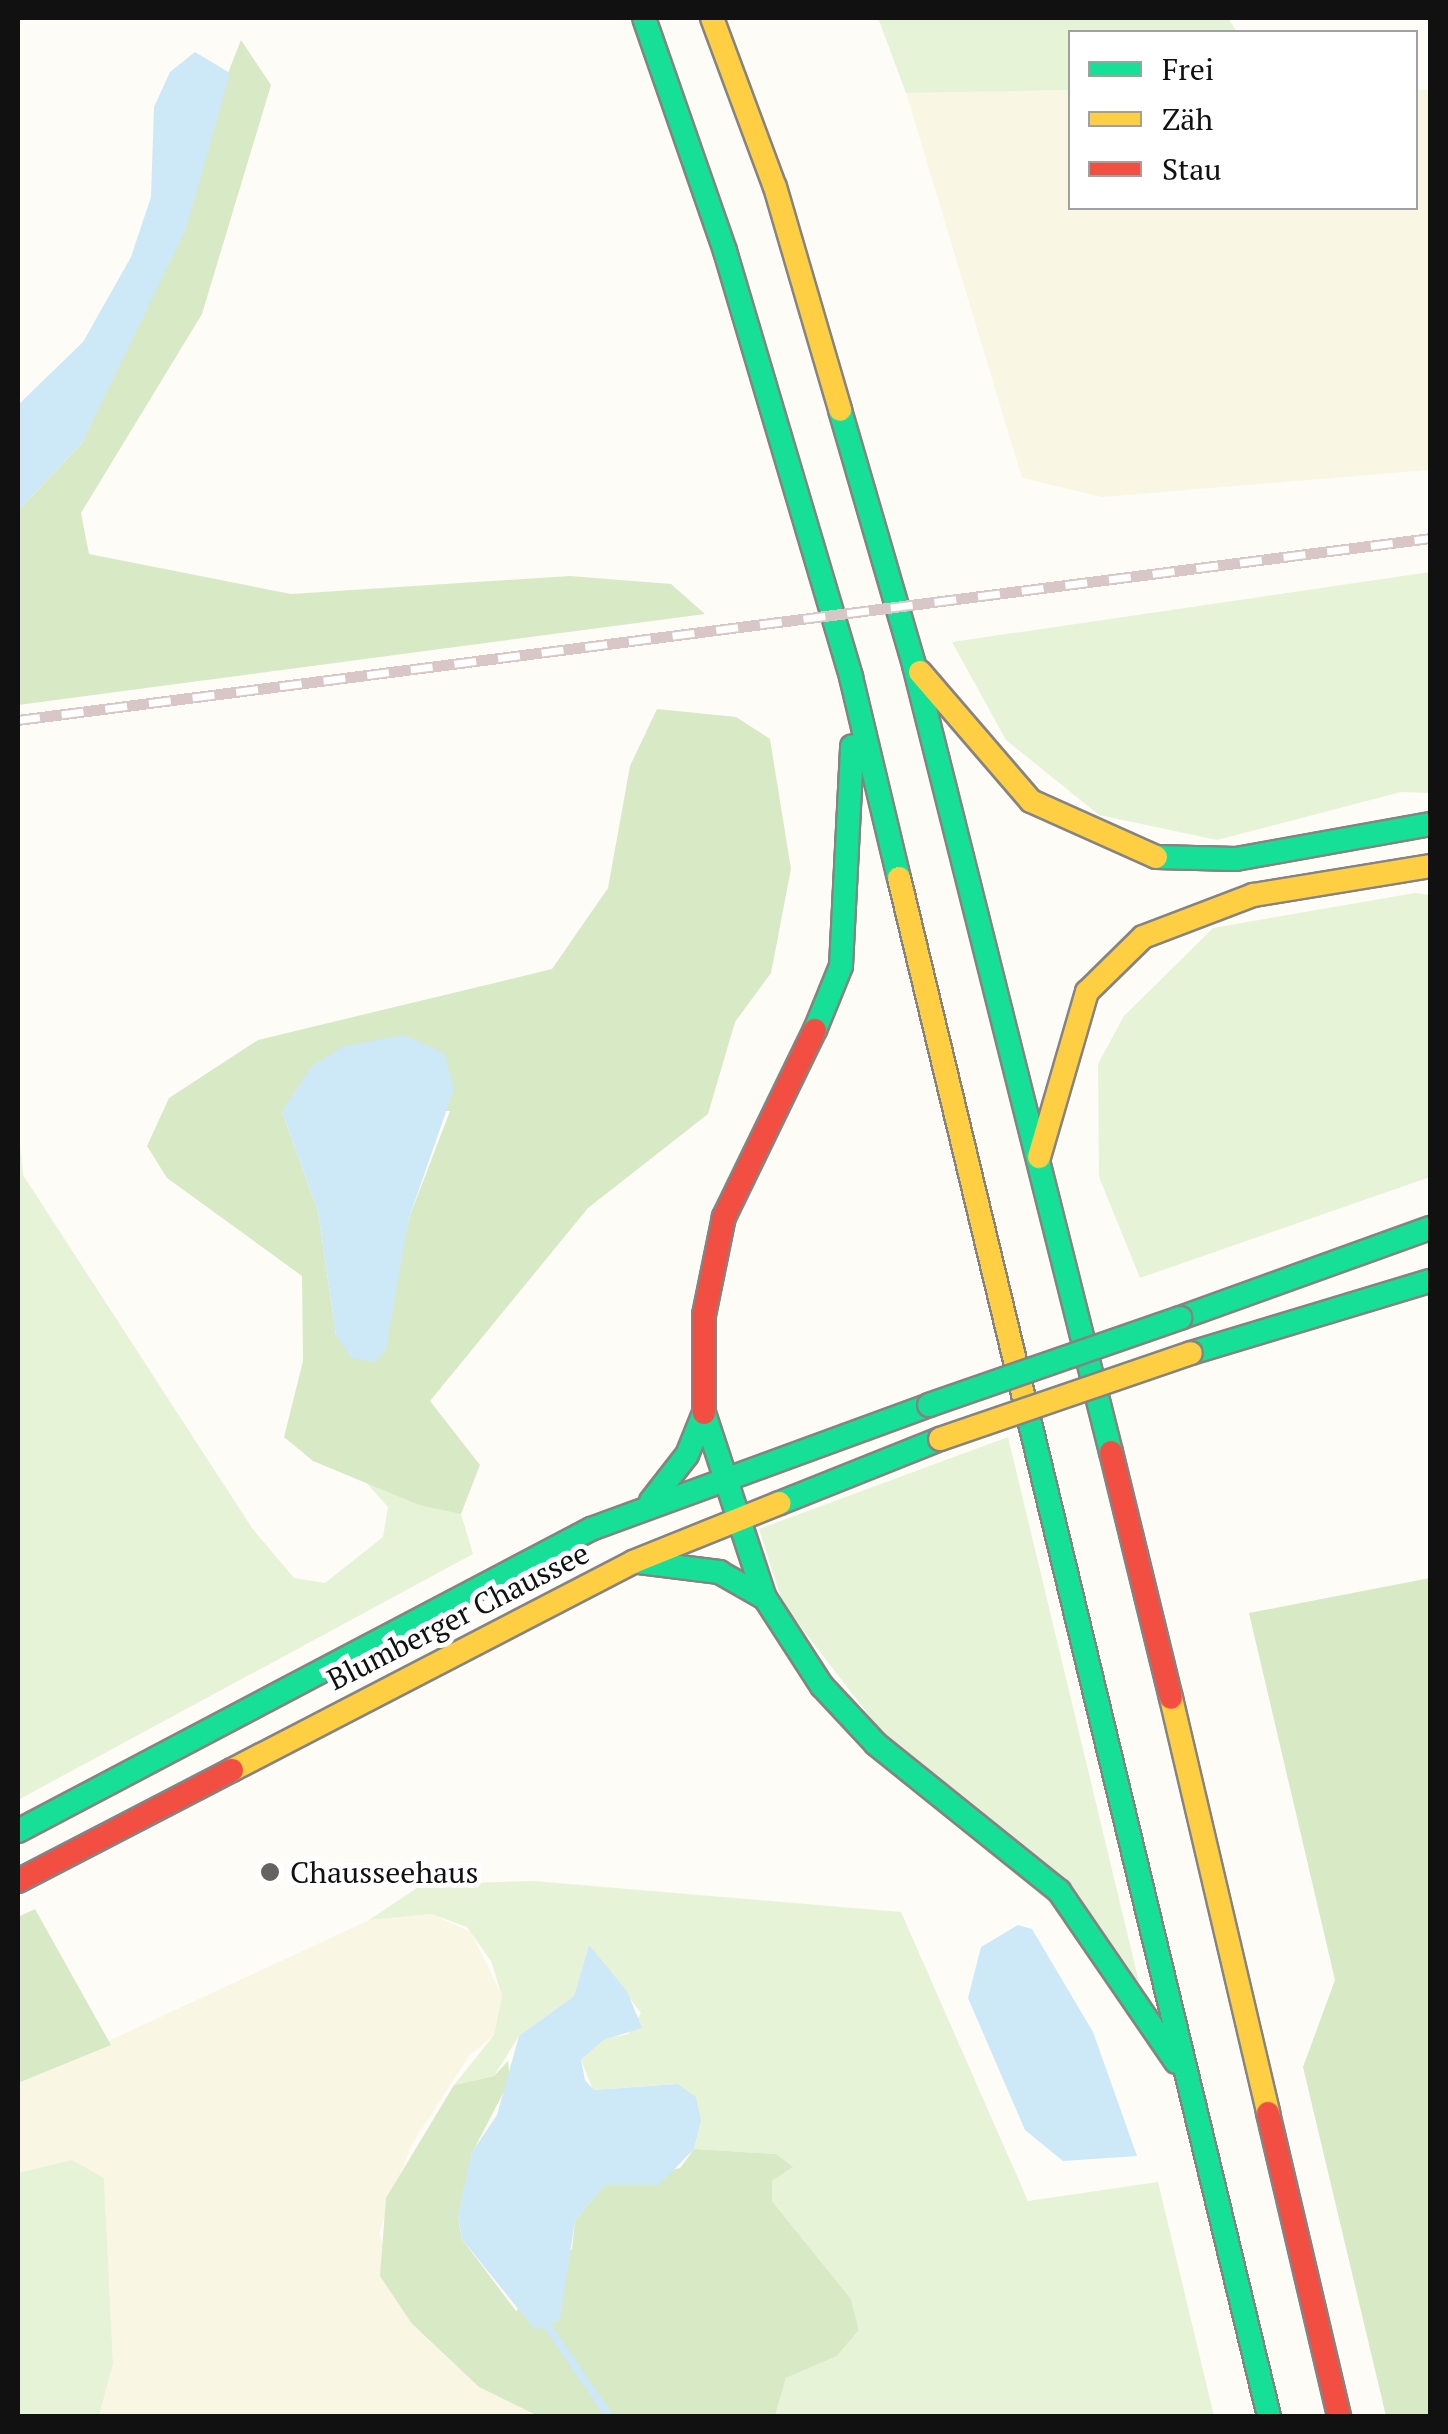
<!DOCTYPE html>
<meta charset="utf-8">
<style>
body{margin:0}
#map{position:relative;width:1448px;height:2434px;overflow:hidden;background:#fdfcf7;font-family:"PT Serif",serif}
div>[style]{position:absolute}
.farmland>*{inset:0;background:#f9f7e4}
.green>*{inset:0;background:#e7f3d7}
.forest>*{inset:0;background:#d8eac5}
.water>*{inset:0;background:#cde8f7}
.stream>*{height:8px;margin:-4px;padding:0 4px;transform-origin:4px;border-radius:4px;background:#cde8f7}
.roads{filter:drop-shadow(2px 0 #858482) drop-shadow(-2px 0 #858482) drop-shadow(0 2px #858482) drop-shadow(0 -2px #858482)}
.fast>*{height:22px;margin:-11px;padding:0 11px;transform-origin:11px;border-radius:11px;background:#16e098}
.slow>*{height:22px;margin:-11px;padding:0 11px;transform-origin:11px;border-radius:11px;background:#ffcf43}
.jam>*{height:22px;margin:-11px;padding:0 11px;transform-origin:11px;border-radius:11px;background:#f24e42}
.rail>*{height:11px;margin-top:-5.5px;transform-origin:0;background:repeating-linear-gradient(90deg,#fff 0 22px,#d9c6c7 0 44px);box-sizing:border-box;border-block:2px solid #d9c6c7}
.bridges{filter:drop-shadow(2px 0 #858482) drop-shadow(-2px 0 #858482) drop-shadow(0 2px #858482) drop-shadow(0 -2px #858482)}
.fast-bridge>*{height:22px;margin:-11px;padding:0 11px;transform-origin:11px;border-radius:11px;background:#16e098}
.slow-bridge>*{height:22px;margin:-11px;padding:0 11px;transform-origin:11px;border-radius:11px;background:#ffcf43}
.dots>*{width:28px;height:28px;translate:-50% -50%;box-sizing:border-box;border:5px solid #fff;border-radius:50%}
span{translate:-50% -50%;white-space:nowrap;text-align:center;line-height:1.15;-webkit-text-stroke:10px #fff;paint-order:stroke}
.street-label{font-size:30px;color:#111}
.poi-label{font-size:30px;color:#111}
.left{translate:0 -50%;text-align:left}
.frame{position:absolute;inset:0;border:20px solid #111;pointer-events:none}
.legend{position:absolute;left:1068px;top:30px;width:350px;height:180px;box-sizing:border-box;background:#fff;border:2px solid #a0a0a0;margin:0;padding:12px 18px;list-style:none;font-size:30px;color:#111}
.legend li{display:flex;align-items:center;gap:20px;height:50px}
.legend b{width:50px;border:2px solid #a0a0a0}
</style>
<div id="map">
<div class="farmland">
<i style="clip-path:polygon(1430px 89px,1430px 470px,1102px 497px,1022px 478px,906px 93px,1070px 90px,1070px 208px,1416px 208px,1416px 90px)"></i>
<i style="clip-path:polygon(431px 1914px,471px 1932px,502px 1996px,494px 2035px,469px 2056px,411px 2146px,379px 2233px,412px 2325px,479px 2387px,538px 2416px,99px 2416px,113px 2364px,104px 2179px,18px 2173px,18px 2083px,369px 1920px)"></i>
</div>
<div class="green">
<i style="clip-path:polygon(878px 18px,1228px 18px,1237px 32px,1070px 32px,1070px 90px,906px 93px)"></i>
<i style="clip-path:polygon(1430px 572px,1430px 793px,1401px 792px,1217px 840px,1099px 815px,1006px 740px,952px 642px)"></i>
<i style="clip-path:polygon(1415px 893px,1430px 895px,1430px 1177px,1140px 1278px,1099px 1177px,1098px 1064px,1124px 1016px,1213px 928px)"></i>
<i style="clip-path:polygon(18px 1123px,23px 1175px,252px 1528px,294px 1578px,325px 1583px,383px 1537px,388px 1507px,363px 1479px,461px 1514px,473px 1554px,18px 1800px)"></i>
<i style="clip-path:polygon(1008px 1437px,1139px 1982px,891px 1744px,783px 1604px,759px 1529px)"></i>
<i style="clip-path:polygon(533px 1881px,901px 1912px,1028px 2201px,1158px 2182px,1214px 2416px,775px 2416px,786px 2378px,837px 2356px,859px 2330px,851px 2299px,772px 2201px,772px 2181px,792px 2168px,776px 2154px,694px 2149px,701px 2121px,677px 2084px,593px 2090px,581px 2060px,603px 2039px,628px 2034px,641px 2013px,589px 1945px,574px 1996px,519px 2036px,494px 2076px,454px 2085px,494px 2035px,502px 1996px,491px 1961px,467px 1927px,431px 1914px,369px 1920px,423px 1884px)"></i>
<i style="clip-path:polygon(72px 2160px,104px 2178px,113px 2364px,99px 2416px,18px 2416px,18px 2173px)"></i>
</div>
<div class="forest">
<i style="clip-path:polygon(241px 40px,271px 85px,202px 314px,81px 513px,89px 554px,291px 594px,570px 576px,671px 584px,705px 614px,18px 705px,18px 511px,82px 443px)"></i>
<i style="clip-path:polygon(evenodd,657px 709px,736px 717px,770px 739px,791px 869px,771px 973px,735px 1022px,708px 1114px,588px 1208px,430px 1401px,480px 1465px,461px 1514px,419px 1505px,313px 1461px,284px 1437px,303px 1361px,302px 1276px,167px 1178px,147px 1146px,169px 1098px,258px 1040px,552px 969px,608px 888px,630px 766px,657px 709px,450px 1111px,409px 1218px,384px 1317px,336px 1335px,318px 1211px,282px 1112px,450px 1111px)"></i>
<i style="clip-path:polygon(1430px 1578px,1430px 2416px,1386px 2416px,1303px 2067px,1335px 1980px,1249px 1613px)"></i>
<i style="clip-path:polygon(35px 1909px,111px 2045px,18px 2083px,18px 1917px)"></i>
<i style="clip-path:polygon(508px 2061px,510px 2080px,472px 2153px,458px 2217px,462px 2239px,516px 2311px,572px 2249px,575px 2221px,605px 2184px,680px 2168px,694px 2149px,776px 2154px,793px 2167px,772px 2181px,772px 2201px,851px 2299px,859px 2330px,837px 2356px,786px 2378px,775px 2416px,538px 2416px,479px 2387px,412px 2324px,380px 2276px,386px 2198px,454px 2085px,494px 2076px)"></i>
</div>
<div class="water">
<i style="clip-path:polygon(195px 52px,230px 73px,186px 229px,82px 443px,18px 511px,18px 405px,83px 342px,131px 257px,151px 197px,154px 107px,170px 72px)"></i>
<i style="clip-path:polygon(404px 1035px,444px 1053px,454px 1089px,409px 1218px,386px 1349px,375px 1362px,351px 1358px,336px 1335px,318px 1211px,282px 1112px,311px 1067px,342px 1047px)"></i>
<i style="clip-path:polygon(1018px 1925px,1032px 1929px,1093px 2032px,1137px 2156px,1063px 2161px,1025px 2130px,968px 1998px,981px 1947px)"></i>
<i style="clip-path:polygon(589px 1945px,627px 1991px,642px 2028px,603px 2040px,581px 2060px,585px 2080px,594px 2090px,677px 2084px,696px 2097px,701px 2121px,694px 2149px,659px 2185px,605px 2185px,575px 2221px,560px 2320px,535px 2330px,462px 2239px,458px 2216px,472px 2152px,497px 2115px,519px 2036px,574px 1996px)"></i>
</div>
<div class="stream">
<i style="left:547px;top:2325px;width:110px;rotate:55.7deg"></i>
</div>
<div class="roads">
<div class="fast">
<i style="left:644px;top:18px;width:247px;rotate:70.8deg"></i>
<i style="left:725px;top:251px;width:444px;rotate:73.5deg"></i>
<i style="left:851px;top:677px;width:207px;rotate:76.6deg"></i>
<i style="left:840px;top:410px;width:266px;rotate:73.8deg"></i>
<i style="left:914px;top:665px;width:811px;rotate:75.95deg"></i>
<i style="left:1156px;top:857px;width:80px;rotate:1.4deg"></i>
<i style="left:1236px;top:859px;width:197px;rotate:-10.2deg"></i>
<i style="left:815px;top:1030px;width:69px;rotate:-67.9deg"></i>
<i style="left:841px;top:966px;width:220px;rotate:-87.1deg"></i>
<i style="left:1180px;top:1318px;width:266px;rotate:-19.8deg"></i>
<i style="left:1191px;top:1353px;width:250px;rotate:-16.8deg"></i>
<i style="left:1023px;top:1394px;width:1051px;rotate:76.47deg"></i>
<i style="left:704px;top:1413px;width:195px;rotate:71.8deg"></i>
<i style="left:651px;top:1501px;width:58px;rotate:-52deg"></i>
<i style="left:687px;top:1455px;width:45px;rotate:-68deg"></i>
<i style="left:780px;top:1503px;width:172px;rotate:-21.8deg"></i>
<i style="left:639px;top:1562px;width:81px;rotate:7.1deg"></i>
<i style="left:719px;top:1572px;width:53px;rotate:29.5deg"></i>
<i style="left:765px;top:1598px;width:105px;rotate:57.1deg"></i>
<i style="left:822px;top:1686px;width:79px;rotate:47deg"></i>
<i style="left:876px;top:1744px;width:235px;rotate:38.8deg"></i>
<i style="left:1059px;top:1891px;width:207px;rotate:55.6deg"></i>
<i style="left:18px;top:1831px;width:648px;rotate:-27.79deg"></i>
<i style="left:591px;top:1529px;width:360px;rotate:-20.1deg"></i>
</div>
<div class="slow">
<i style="left:712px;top:18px;width:180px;rotate:69.6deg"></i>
<i style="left:775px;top:187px;width:232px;rotate:73.7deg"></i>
<i style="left:920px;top:672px;width:170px;rotate:49.3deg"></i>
<i style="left:1031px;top:801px;width:137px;rotate:24.1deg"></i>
<i style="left:899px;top:878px;width:531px;rotate:76.49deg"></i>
<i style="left:1039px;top:1157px;width:172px;rotate:-73.8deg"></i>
<i style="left:1087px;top:992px;width:78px;rotate:-44.5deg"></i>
<i style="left:1143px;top:937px;width:118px;rotate:-20.9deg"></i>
<i style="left:1253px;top:895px;width:179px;rotate:-9.3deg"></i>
<i style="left:1171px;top:1698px;width:426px;rotate:76.8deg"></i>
<i style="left:232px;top:1770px;width:452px;rotate:-27.4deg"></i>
<i style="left:633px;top:1562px;width:158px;rotate:-21.9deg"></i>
</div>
<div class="jam">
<i style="left:704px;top:1413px;width:98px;rotate:-90deg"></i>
<i style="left:704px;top:1315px;width:100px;rotate:-78.5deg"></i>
<i style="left:724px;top:1217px;width:208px;rotate:-64.1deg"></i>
<i style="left:1111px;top:1452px;width:253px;rotate:76.3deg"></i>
<i style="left:18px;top:1881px;width:241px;rotate:-27.4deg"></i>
<i style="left:1268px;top:2113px;width:311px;rotate:76.8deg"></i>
</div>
</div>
<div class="rail">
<i style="left:18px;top:720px;width:1424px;rotate:-7.34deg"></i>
</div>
<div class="bridges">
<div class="fast-bridge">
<i style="left:929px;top:1405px;width:266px;rotate:-19.1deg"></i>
</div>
<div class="slow-bridge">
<i style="left:940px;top:1439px;width:265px;rotate:-18.9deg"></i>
</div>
</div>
<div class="dots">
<i style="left:270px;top:1872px;background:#646362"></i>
</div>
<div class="street-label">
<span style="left:458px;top:1616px;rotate:-27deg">Blumberger Chaussee</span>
</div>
<div class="poi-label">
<span class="left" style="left:290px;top:1872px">Chausseehaus</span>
</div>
<div class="frame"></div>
<ul class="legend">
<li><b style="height:12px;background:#16e098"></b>Frei</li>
<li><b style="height:12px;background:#ffcf43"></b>Zäh</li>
<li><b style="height:12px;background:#f24e42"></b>Stau</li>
</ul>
</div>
